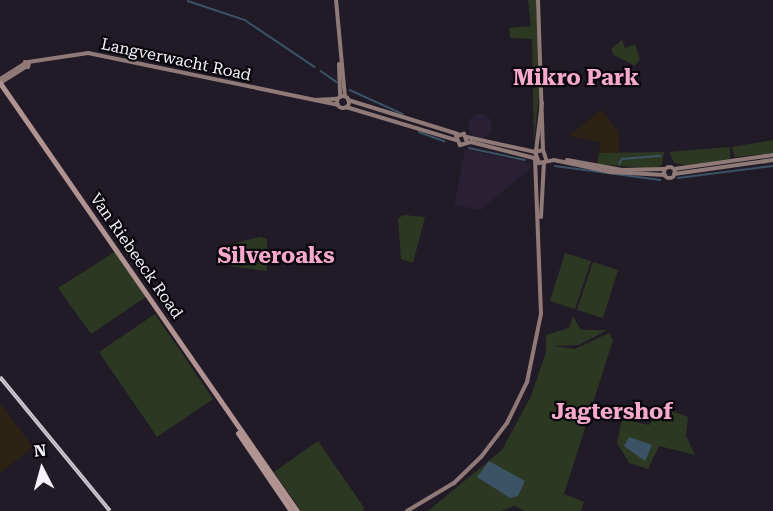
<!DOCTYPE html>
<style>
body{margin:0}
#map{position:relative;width:773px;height:511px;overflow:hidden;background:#201b27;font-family:"Roboto Serif",serif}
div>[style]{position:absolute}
.built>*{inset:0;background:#292133}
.round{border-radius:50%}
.education>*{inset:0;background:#2d2314}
.green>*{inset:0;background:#2d3823}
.water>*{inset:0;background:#3c5366}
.stream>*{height:1.5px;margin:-0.75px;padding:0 0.75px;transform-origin:0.75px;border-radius:0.75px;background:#3c5366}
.secondary>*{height:4px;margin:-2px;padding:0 2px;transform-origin:2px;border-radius:2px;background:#907a78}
.secondary>.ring{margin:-2px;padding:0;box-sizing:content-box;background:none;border:4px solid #907a78;border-radius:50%}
.primary>*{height:5px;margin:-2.5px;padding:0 2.5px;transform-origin:2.5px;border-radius:2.5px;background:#b19391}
.rail>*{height:4px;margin-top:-2px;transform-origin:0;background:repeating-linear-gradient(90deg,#09070c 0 4.5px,#ccc8d2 0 9px);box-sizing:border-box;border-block:2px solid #ccc8d2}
span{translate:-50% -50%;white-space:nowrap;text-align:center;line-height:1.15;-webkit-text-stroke:4.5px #09070c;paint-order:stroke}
.street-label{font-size:16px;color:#f5f2fb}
.district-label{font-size:22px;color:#f7a9cb;font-weight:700}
.north{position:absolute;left:12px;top:439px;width:60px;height:60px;-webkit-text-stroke:4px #09070c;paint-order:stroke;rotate:354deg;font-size:16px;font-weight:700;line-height:24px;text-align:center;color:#f5f2fb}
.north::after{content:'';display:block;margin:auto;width:21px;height:27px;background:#f5f2fb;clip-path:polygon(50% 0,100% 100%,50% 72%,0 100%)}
</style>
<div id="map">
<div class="built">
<i class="round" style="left:468px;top:114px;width:24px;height:24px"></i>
<i style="clip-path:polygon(465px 149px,529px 163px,532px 167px,481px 210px,454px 205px)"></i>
</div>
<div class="education">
<i style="clip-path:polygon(601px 110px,618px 131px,619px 151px,613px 154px,599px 153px,601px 142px,569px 136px)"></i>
<i style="clip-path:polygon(0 403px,33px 447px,0 473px)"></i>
</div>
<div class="green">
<i style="clip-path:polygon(528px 0,536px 0,540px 86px,534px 141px,532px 39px,510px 38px,509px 28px,531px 26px)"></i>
<i style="clip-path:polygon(622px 40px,625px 48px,635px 44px,640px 59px,635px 66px,614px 55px,611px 49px)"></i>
<i style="clip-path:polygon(773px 140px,773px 153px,735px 157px,732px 147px)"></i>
<i style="clip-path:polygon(730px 147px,730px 159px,686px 165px,674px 163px,669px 152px)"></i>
<i style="clip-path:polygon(664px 152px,662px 165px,654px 169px,597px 164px,599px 153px)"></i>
<i style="clip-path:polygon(404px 215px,425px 217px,413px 263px,401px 259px,398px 218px)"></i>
<i style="clip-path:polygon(259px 237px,267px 239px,267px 271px,230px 266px,229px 245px)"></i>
<i style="clip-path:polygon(116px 251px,147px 296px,91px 334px,58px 288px)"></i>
<i style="clip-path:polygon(565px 253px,591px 261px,575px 309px,550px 301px)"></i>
<i style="clip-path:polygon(593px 262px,618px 270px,603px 318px,577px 310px)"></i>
<i style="clip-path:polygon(155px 314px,213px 399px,157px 437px,99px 352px)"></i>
<i style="clip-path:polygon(573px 316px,581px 330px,607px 330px,579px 345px,554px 346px,575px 349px,609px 333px,613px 340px,564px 494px,584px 502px,581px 511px,525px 511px,514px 506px,502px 511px,428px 511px,502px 450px,531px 396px,546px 352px,546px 335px,569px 328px)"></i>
<i style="clip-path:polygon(661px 407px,688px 417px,686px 436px,695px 455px,659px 446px,648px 469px,629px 463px,617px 443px,622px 419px,649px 425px)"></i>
<i style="clip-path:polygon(318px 441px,365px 509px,362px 511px,301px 511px,274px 472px)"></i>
</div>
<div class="water">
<i style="clip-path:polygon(629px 437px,652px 445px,645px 461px,624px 446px)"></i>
<i style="clip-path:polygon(489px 461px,525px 481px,518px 496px,510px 498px,477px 477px)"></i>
</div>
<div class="stream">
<i style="left:188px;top:1px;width:60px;rotate:18.4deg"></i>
<i style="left:245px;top:20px;width:84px;rotate:33.9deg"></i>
<i style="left:321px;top:71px;width:19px;rotate:35deg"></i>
<i style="left:350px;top:90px;width:58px;rotate:24.4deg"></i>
<i style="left:419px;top:132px;width:27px;rotate:20deg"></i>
<i style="left:469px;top:148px;width:57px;rotate:12.1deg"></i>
<i style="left:619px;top:164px;width:6px;rotate:-59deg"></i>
<i style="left:622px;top:159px;width:38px;rotate:-5deg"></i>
<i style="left:555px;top:166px;width:106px;rotate:7.6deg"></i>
<i style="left:678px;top:178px;width:96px;rotate:-7.2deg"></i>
</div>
<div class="secondary">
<i style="left:336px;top:0;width:97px;rotate:84.7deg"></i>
<i style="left:538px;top:0;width:150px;rotate:88.1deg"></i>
<i style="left:25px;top:62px;width:4px;rotate:14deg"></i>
<i style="left:29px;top:63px;width:4px;rotate:104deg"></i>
<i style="left:28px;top:67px;width:4px;rotate:-166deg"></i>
<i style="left:24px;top:66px;width:4px;rotate:-76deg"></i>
<i style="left:28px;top:62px;width:61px;rotate:-8.5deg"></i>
<i style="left:88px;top:53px;width:255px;rotate:11.7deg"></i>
<i style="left:339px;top:64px;width:33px;rotate:88deg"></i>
<i style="left:0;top:79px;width:28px;rotate:-32deg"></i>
<i style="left:0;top:83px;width:31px;rotate:-32deg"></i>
<i class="ring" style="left:337px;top:96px;width:8px;height:8px"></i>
<i style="left:315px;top:100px;width:22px;rotate:-3deg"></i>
<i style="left:348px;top:100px;width:115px;rotate:17.2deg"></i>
<i style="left:346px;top:107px;width:115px;rotate:16.7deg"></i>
<i style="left:467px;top:137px;width:70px;rotate:12.4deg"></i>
<i style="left:467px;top:142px;width:9px;rotate:-111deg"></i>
<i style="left:464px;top:134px;width:8px;rotate:166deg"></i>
<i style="left:456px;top:136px;width:10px;rotate:66deg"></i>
<i style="left:460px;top:145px;width:11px;rotate:-15deg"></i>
<i style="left:471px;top:142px;width:65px;rotate:14.3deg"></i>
<i style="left:536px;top:151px;width:49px;rotate:-83deg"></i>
<i style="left:546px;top:159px;width:9px;rotate:-108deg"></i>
<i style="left:543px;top:150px;width:8px;rotate:166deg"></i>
<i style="left:535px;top:152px;width:12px;rotate:70deg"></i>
<i style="left:539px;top:163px;width:15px;rotate:-11deg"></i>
<i style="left:554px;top:160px;width:58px;rotate:11.9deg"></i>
<i style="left:611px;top:172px;width:54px;rotate:3.2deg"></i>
<i style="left:567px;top:160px;width:56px;rotate:10.3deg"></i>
<i style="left:622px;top:170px;width:42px;rotate:-1.4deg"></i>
<i class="ring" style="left:663.5px;top:166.5px;width:7px;height:7px"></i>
<i style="left:674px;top:169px;width:100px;rotate:-8deg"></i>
<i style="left:674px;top:174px;width:100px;rotate:-8deg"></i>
<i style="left:541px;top:217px;width:55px;rotate:-86.9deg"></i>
<i style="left:407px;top:511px;width:55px;rotate:-30.8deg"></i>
<i style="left:454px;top:483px;width:37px;rotate:-44deg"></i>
<i style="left:481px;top:457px;width:43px;rotate:-52.6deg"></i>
<i style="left:507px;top:423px;width:46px;rotate:-64deg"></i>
<i style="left:527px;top:382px;width:69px;rotate:-78.4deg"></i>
<i style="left:541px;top:314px;width:153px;rotate:-92.2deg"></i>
</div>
<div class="primary">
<i style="left:0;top:83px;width:521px;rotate:55.24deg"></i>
<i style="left:238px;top:433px;width:94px;rotate:55.8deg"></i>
</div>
<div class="rail">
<i style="left:0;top:377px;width:173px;rotate:50.6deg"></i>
</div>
<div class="street-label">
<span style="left:176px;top:60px;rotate:12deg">Langverwacht Road</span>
<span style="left:136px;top:256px;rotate:55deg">Van Riebeeck Road</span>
</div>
<div class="district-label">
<span style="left:576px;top:78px">Mikro Park</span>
<span style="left:276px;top:256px">Silveroaks</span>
<span style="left:612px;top:412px">Jagtershof</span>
</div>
<div class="north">N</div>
</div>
